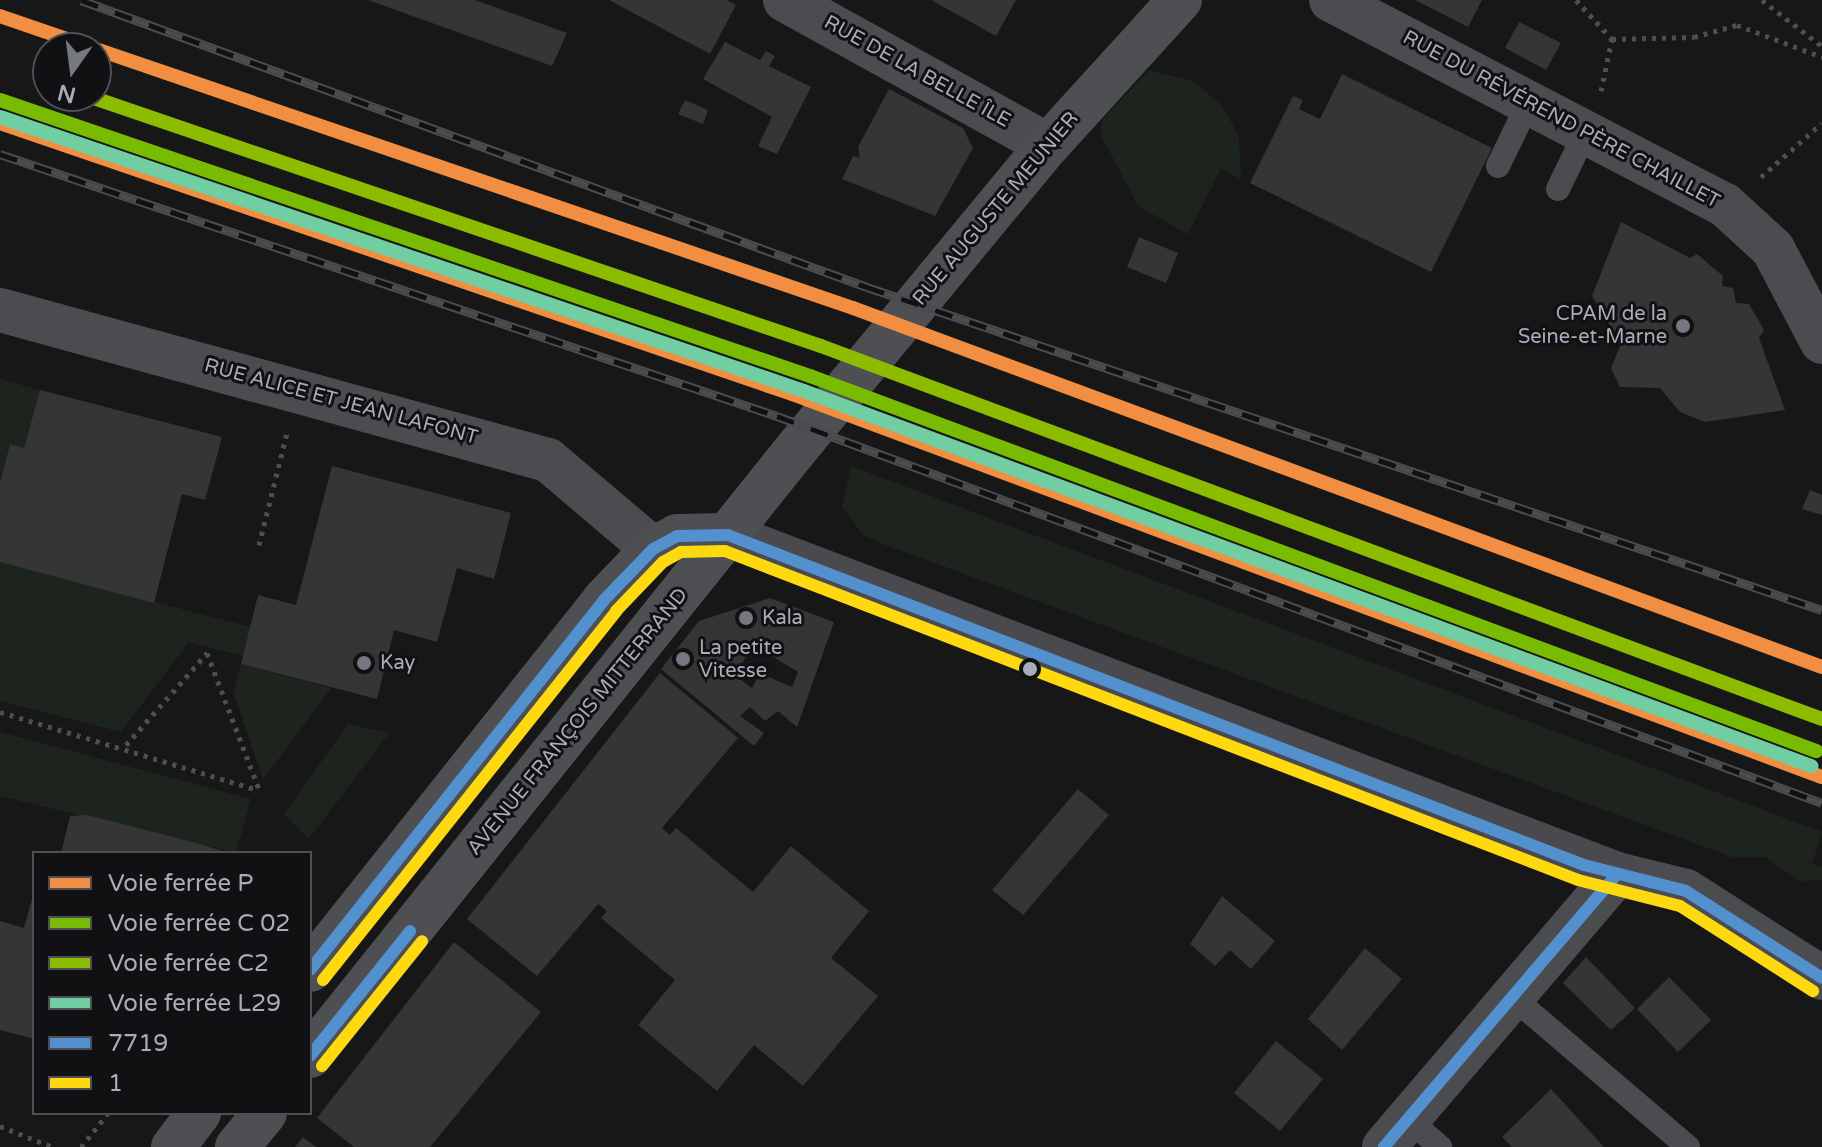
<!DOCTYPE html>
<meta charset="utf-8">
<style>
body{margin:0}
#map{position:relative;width:1822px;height:1147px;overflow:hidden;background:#171717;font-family:"Varela Round",sans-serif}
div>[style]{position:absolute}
.green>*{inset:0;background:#1d241e}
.building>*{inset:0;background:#353536}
.path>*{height:5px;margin-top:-2.5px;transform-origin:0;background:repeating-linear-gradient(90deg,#4d4e52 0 4px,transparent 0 10px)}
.lane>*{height:24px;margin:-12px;padding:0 12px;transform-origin:12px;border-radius:12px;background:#4b4c50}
.street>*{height:44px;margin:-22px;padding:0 22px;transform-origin:22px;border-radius:22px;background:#4b4c50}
.secondary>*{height:44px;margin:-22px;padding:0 22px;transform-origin:22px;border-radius:22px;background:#4a4a4e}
.primary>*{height:44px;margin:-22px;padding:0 22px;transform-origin:22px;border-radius:22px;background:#4d4f52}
.rail>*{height:9px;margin-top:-4.5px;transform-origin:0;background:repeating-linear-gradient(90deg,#111113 0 18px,#4b4c4f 0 36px);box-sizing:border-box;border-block:2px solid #4b4c4f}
.bus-1>*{height:12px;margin:-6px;padding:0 6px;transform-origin:6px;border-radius:6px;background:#5291ce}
.bus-2>*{height:12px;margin:-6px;padding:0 6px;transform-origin:6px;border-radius:6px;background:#ffd90f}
.rail-1>*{height:14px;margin:-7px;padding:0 7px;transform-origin:7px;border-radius:7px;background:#f28e42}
.rail-2>*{height:14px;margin:-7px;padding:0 7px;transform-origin:7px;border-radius:7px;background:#79bb02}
.rail-3>*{height:14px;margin:-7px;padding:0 7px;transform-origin:7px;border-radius:7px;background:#8cbc00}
.rail-4>*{height:14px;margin:-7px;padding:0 7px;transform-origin:7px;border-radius:7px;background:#71cea3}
.dots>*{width:22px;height:22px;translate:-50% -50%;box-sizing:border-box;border:4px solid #111113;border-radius:50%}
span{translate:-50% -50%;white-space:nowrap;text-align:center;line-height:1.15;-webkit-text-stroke:6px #111113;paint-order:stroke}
.street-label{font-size:20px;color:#a8adb8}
.poi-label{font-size:20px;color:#a8adb8}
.right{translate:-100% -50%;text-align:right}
.left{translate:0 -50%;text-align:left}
.legend{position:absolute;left:32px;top:851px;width:280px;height:264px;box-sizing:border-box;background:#111113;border:2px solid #4d4f55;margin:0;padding:10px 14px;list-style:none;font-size:24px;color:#a8adb8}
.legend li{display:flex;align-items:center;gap:16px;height:40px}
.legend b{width:40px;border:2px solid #4d4f55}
.north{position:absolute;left:32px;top:32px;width:80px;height:80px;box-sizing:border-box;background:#111113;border:2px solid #4d4f55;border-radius:50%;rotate:194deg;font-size:22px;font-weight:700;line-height:32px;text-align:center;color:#a8adb8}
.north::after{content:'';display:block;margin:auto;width:28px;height:36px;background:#757880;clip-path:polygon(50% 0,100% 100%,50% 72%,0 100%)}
</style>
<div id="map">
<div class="green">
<i style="clip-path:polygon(1149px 70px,1192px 81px,1222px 105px,1239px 137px,1241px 179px,1221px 169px,1188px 234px,1138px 206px,1101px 135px,1102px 120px)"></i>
<i style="clip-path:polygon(0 379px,40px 390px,24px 448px,10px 444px,0 483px)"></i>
<i style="clip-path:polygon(851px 466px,1822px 832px,1812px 864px,1822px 867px,1822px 880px,1799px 881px,1765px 857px,1732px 857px,883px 544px,863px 535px,842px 507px)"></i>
<i style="clip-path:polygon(0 562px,251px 627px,243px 656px,189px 642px,121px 732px,0 701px)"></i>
<i style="clip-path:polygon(241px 664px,331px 688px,263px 780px,234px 693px)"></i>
<i style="clip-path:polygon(348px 724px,389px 733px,309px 839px,284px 814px)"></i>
<i style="clip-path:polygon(0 732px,251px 799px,236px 853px,0 796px)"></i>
</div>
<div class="building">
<i style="clip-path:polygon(368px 0,475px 0,567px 33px,552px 66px)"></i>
<i style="clip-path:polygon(609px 0,727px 0,736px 5px,710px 54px)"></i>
<i style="clip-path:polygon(931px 0,1016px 0,996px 36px)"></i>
<i style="clip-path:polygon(1415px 0,1482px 0,1468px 27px)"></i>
<i style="clip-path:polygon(1519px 22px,1561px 43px,1546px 70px,1505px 48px)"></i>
<i style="clip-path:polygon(725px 42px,760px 60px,766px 51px,775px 56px,769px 66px,811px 87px,777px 154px,758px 146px,772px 117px,703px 79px)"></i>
<i style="clip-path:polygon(1342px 74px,1492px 148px,1431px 272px,1250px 183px,1293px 96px,1303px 100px,1299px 109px,1320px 119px)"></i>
<i style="clip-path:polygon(889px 89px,963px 128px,973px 148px,935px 216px,842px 179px,853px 156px,860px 158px,858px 147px)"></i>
<i style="clip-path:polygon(685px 100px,708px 110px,703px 124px,678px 114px)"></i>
<i style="clip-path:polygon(1621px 222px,1690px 258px,1697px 254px,1723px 276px,1722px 286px,1733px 288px,1736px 303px,1749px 304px,1764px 330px,1759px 338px,1785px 410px,1705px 422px,1680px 412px,1660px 388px,1620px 387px,1611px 368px,1621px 344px,1592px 296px)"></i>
<i style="clip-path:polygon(1139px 237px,1178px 253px,1166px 283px,1127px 267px)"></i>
<i style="clip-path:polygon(40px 390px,222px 437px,205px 500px,182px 494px,154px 603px,0 562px,0 483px,10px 444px,24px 448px)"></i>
<i style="clip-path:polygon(332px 466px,511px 513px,494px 579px,457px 568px,437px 642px,394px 630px,377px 699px,241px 664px,258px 595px,296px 605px)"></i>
<i style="clip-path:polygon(1810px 490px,1822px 495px,1822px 515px,1802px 509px)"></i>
<i style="clip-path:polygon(evenodd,770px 598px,834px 622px,797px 727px,778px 711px,765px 721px,750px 707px,740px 716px,764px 733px,754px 746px,661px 669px,699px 621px,770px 598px,762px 650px,798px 672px,792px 687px,760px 673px,752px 688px,736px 676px,745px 658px,762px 650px)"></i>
<i style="clip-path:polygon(660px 673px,738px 738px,662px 828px,670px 835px,676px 828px,753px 892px,791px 846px,869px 911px,831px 958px,878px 996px,803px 1086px,754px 1045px,717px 1091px,638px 1025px,675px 980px,601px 918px,607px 911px,598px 904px,537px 976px,467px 919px)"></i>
<i style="clip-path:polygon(1078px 789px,1109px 815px,1023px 915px,992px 890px)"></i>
<i style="clip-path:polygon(87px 815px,200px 844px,229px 853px,61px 853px,70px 816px)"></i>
<i style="clip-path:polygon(34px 892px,34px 1039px,0 1030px,0 921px,24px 928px)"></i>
<i style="clip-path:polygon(1222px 896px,1275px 941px,1251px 969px,1230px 950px,1215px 966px,1190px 944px)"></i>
<i style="clip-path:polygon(454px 942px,541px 1012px,430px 1147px,354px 1147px,317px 1118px)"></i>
<i style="clip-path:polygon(1365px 948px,1402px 979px,1342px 1050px,1308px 1019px)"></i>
<i style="clip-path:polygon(1586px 957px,1635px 1008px,1611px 1030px,1563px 983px)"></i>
<i style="clip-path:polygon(1669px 977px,1711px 1020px,1678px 1052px,1637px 1009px)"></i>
<i style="clip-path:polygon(1276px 1041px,1323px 1079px,1280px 1131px,1234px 1093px)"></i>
<i style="clip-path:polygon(1551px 1089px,1604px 1147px,1512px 1147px,1502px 1137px)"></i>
<i style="clip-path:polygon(303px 1137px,316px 1147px,295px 1147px)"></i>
</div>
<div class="path">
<i style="left:1576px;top:0;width:53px;rotate:47.3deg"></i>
<i style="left:1762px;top:0;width:76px;rotate:37.5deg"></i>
<i style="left:1601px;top:91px;width:53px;rotate:-78.1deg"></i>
<i style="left:1612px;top:39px;width:82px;rotate:-1.4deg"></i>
<i style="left:1694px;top:37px;width:45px;rotate:-15.6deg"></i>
<i style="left:1737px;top:25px;width:91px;rotate:20.6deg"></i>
<i style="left:1761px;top:177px;width:81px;rotate:-41.5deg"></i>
<i style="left:259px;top:545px;width:115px;rotate:-76deg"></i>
<i style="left:0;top:712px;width:270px;rotate:16.8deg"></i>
<i style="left:126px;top:745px;width:123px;rotate:-48.6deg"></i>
<i style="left:207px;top:653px;width:146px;rotate:69.1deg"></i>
<i style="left:0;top:1126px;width:57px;rotate:21.6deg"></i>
<i style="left:81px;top:1147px;width:43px;rotate:-51.5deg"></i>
</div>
<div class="lane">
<i style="left:1498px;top:166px;width:71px;rotate:-64.2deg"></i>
<i style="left:1558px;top:189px;width:64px;rotate:-64.2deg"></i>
<i style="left:1510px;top:995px;width:234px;rotate:40.5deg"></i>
<i style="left:1408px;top:1119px;width:43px;rotate:41.2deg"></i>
</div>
<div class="street">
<i style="left:785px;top:0;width:300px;rotate:28.9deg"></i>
<i style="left:1331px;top:0;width:444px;rotate:27.5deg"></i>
<i style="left:1725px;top:205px;width:65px;rotate:42.5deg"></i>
<i style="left:1773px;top:249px;width:105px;rotate:62.2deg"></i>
<i style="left:0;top:310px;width:568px;rotate:15.31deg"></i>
<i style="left:548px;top:460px;width:138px;rotate:40.3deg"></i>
<i style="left:1384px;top:1147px;width:359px;rotate:-49.5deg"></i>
<i style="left:1617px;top:874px;width:71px;rotate:13.8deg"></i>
<i style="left:1686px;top:891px;width:161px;rotate:32.6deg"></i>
</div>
<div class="secondary">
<i style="left:728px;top:535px;width:951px;rotate:20.87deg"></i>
</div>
<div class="primary">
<i style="left:310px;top:970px;width:473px;rotate:-51.5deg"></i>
<i style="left:604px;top:600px;width:71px;rotate:-46.1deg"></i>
<i style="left:653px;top:549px;width:27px;rotate:-28deg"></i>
<i style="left:677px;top:536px;width:51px;rotate:-1.1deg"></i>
<i style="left:310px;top:1056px;width:779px;rotate:-51.31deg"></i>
<i style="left:797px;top:448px;width:393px;rotate:-50.4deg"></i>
<i style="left:1048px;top:145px;width:196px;rotate:-47.7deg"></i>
<i style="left:173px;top:1147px;width:43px;rotate:-52.6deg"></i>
<i style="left:237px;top:1147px;width:44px;rotate:-50.5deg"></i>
</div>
<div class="rail">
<i style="left:81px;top:0;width:837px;rotate:20.06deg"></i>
<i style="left:867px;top:287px;width:1008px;rotate:18.69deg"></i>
<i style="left:0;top:154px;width:820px;rotate:18.63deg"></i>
<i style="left:777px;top:416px;width:1114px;rotate:20.32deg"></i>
</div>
<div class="bus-1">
<i style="left:310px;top:970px;width:473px;rotate:-51.5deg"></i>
<i style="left:604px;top:600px;width:71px;rotate:-46.1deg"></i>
<i style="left:653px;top:549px;width:27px;rotate:-28deg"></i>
<i style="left:677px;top:536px;width:51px;rotate:-1.1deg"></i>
<i style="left:728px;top:535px;width:917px;rotate:21.08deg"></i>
<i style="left:1584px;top:865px;width:105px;rotate:14.3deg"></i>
<i style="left:1686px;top:891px;width:161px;rotate:32.6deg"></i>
<i style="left:310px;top:1056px;width:160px;rotate:-51.3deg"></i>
<i style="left:1384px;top:1147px;width:359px;rotate:-49.5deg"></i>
</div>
<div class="bus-2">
<i style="left:323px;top:980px;width:471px;rotate:-51.5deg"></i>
<i style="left:616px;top:611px;width:68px;rotate:-46.2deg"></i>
<i style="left:663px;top:562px;width:21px;rotate:-29deg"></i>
<i style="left:681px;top:552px;width:44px;rotate:-1.3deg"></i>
<i style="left:725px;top:551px;width:914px;rotate:21.09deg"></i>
<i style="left:1578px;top:880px;width:105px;rotate:14.3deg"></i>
<i style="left:1680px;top:906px;width:158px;rotate:32.6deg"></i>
<i style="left:322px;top:1066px;width:160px;rotate:-51.3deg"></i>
</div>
<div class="rail-1">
<i style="left:0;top:16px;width:98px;rotate:19deg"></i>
<i style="left:96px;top:49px;width:800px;rotate:18.89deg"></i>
<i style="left:853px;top:308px;width:1033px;rotate:20.33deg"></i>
<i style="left:0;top:123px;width:837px;rotate:18.89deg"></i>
<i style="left:792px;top:394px;width:1099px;rotate:20.4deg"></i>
</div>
<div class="rail-2">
<i style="left:0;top:100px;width:856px;rotate:18.82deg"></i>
<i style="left:810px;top:376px;width:1074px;rotate:20.44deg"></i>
</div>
<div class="rail-3">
<i style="left:88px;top:96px;width:774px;rotate:18.83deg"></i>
<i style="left:821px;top:346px;width:1068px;rotate:20.44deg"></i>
</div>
<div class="rail-4">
<i style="left:0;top:117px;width:849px;rotate:18.82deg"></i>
<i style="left:804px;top:391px;width:1075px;rotate:20.42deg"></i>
</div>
<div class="dots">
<i style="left:1683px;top:326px;background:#757880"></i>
<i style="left:746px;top:618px;background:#757880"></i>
<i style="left:683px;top:659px;background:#757880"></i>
<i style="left:364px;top:663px;background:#757880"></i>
<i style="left:1030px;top:669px;background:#a8adb8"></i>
</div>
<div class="street-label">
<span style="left:917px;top:72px;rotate:29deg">RUE DE LA BELLE ÎLE</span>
<span style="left:1561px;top:120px;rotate:28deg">RUE DU RÉVÉREND PÈRE CHAILLET</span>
<span style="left:996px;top:209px;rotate:-50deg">RUE AUGUSTE MEUNIER</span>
<span style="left:341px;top:402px;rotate:15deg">RUE ALICE ET JEAN LAFONT</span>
<span style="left:578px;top:722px;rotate:-51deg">AVENUE FRANÇOIS MITTERRAND</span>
</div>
<div class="poi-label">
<span class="right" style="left:1667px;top:326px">CPAM de la<br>Seine-et-Marne</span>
<span class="left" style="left:762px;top:618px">Kala</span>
<span class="left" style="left:699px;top:660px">La petite<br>Vitesse</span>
<span class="left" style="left:380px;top:663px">Kay</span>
</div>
<ul class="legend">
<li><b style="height:10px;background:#f28e42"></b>Voie ferrée P</li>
<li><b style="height:10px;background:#79bb02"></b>Voie ferrée C 02</li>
<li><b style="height:10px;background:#8cbc00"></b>Voie ferrée C2</li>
<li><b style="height:10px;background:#71cea3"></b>Voie ferrée L29</li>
<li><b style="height:10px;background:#5291ce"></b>7719</li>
<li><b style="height:10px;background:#ffd90f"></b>1</li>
</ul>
<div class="north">N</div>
</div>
